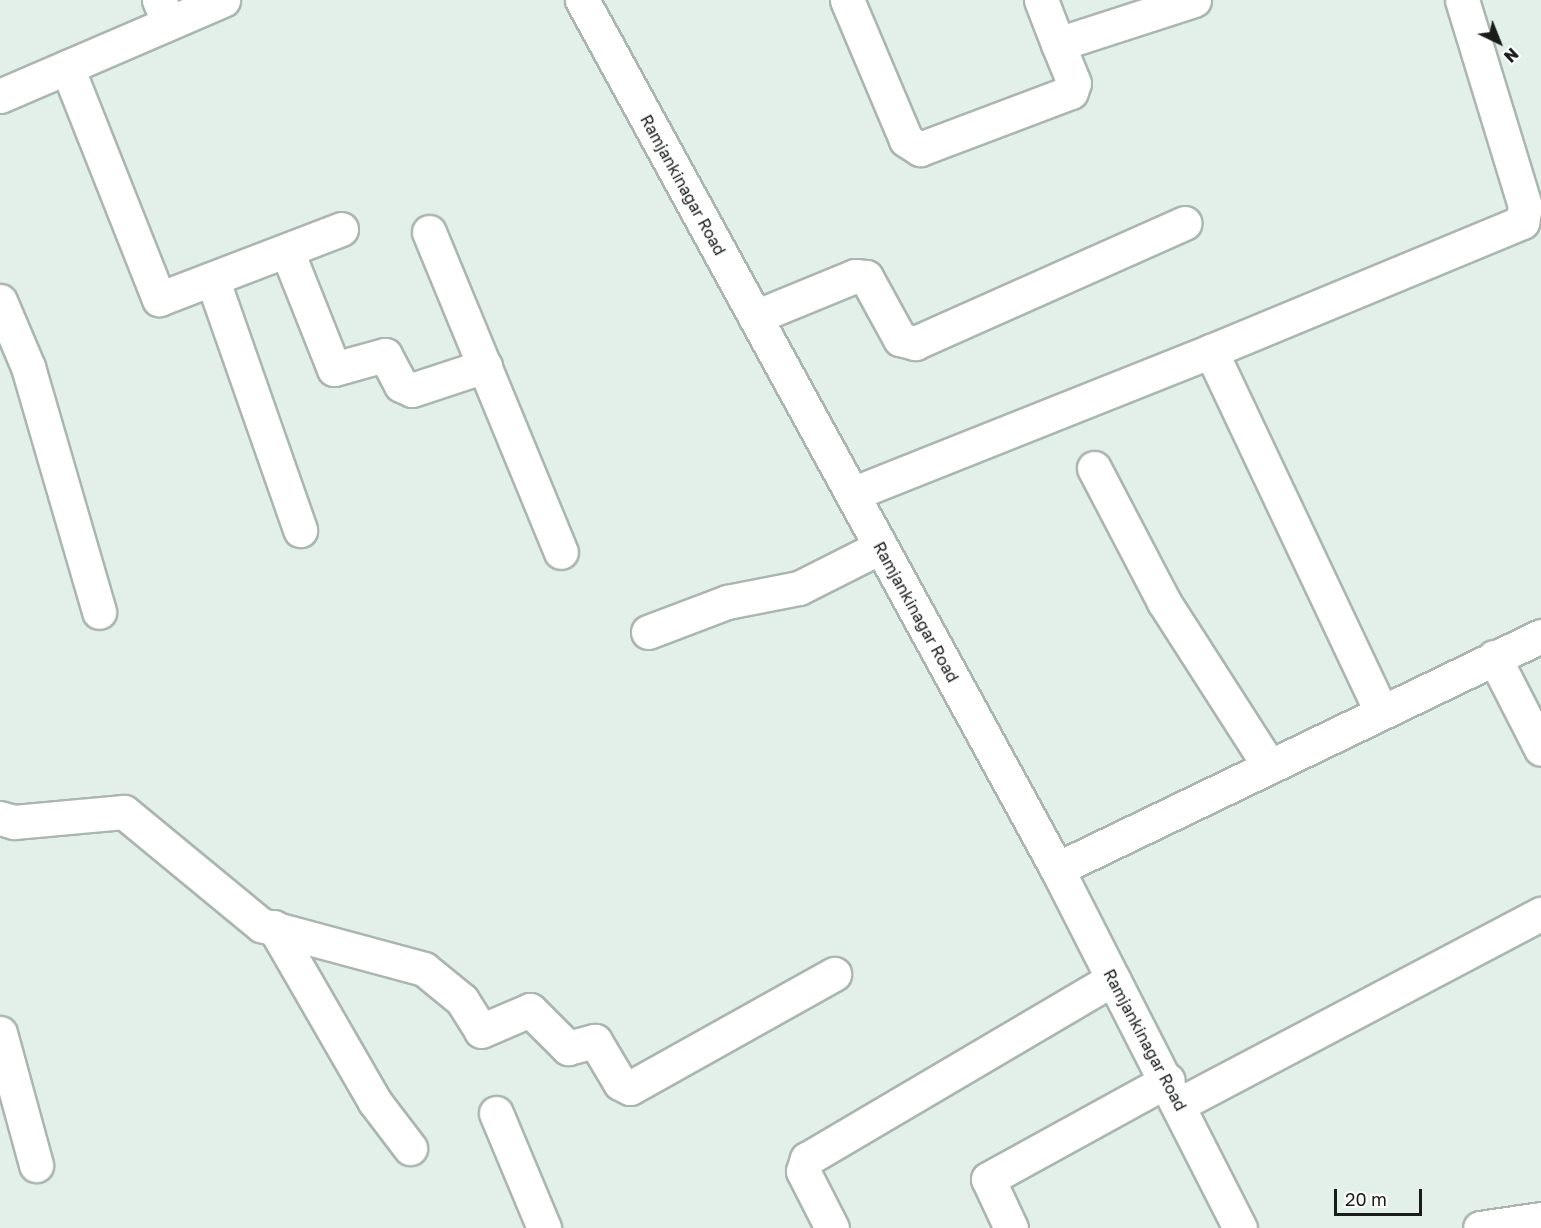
<!DOCTYPE html>
<style>
body{margin:0}
#map{position:relative;width:1541px;height:1228px;overflow:hidden;background:#e3f0e9;font-family:"Golos Text",sans-serif}
div>[style]{position:absolute}
.roads{filter:drop-shadow(2px 0 #aab6af) drop-shadow(-2px 0 #aab6af) drop-shadow(0 2px #aab6af) drop-shadow(0 -2px #aab6af)}
.street>*{height:33px;margin:-16.5px;padding:0 16.5px;transform-origin:16.5px;border-radius:16.5px;background:#fff}
.secondary>*{height:33px;margin:-16.5px;padding:0 16.5px;transform-origin:16.5px;border-radius:16.5px;background:#fff}
span{translate:-50% -50%;white-space:nowrap;text-align:center;line-height:1.15;-webkit-text-stroke:5px #fff;paint-order:stroke}
.street-label{font-size:16px;color:#181c1a}
.north{position:absolute;left:1469px;top:12px;width:60px;height:60px;-webkit-text-stroke:4px #fff;paint-order:stroke;rotate:137deg;font-size:16px;font-weight:700;line-height:24px;text-align:center;color:#181c1a}
.north::after{content:'';display:block;margin:auto;width:21px;height:27px;background:#181c1a;clip-path:polygon(50% 0,100% 100%,50% 72%,0 100%)}
.scale{position:absolute;left:1334px;top:1189px;width:88px;height:27px;box-sizing:border-box;border:3px solid #181c1a;border-top:0;padding-left:8px;font-size:18px;line-height:21px;white-space:nowrap;color:#181c1a;-webkit-text-stroke:4px #fff;paint-order:stroke}
</style>
<div id="map">
<div class="roads">
<div class="street">
<i style="left:159px;top:0;width:25px;rotate:67deg"></i>
<i style="left:847px;top:0;width:152px;rotate:67.1deg"></i>
<i style="left:906px;top:140px;width:17px;rotate:33deg"></i>
<i style="left:920px;top:149px;width:161px;rotate:-20.7deg"></i>
<i style="left:1071px;top:92px;width:9px;rotate:-72deg"></i>
<i style="left:1074px;top:83px;width:42px;rotate:-112.3deg"></i>
<i style="left:1058px;top:44px;width:143px;rotate:-17.9deg"></i>
<i style="left:1041px;top:0;width:47px;rotate:68.9deg"></i>
<i style="left:67px;top:67px;width:250px;rotate:68.4deg"></i>
<i style="left:159px;top:299px;width:195px;rotate:-21deg"></i>
<i style="left:429px;top:232px;width:346px;rotate:67.6deg"></i>
<i style="left:287px;top:251px;width:127px;rotate:68.3deg"></i>
<i style="left:334px;top:369px;width:53px;rotate:-15.4deg"></i>
<i style="left:385px;top:355px;width:34px;rotate:62deg"></i>
<i style="left:401px;top:385px;width:12px;rotate:24deg"></i>
<i style="left:412px;top:390px;width:77px;rotate:-18.2deg"></i>
<i style="left:213px;top:281px;width:264px;rotate:70.7deg"></i>
<i style="left:0;top:301px;width:72px;rotate:67deg"></i>
<i style="left:28px;top:367px;width:255px;rotate:73.8deg"></i>
<i style="left:755px;top:317px;width:108px;rotate:-22.3deg"></i>
<i style="left:855px;top:276px;width:11px;rotate:5deg"></i>
<i style="left:866px;top:277px;width:71px;rotate:61.3deg"></i>
<i style="left:900px;top:339px;width:16px;rotate:15deg"></i>
<i style="left:915px;top:343px;width:295px;rotate:-24deg"></i>
<i style="left:1094px;top:468px;width:151px;rotate:62.4deg"></i>
<i style="left:1164px;top:602px;width:193px;rotate:57.3deg"></i>
<i style="left:852px;top:494px;width:386px;rotate:-21.7deg"></i>
<i style="left:648px;top:632px;width:85px;rotate:-20.8deg"></i>
<i style="left:727px;top:602px;width:73px;rotate:-11deg"></i>
<i style="left:799px;top:588px;width:91px;rotate:-26.8deg"></i>
<i style="left:1494px;top:657px;width:103px;rotate:62.9deg"></i>
<i style="left:1380px;top:709px;width:396px;rotate:-115.3deg"></i>
<i style="left:1211px;top:351px;width:337px;rotate:-22.5deg"></i>
<i style="left:1522px;top:222px;width:16px;rotate:-79deg"></i>
<i style="left:1525px;top:206px;width:215px;rotate:-107deg"></i>
<i style="left:0;top:818px;width:15px;rotate:16deg"></i>
<i style="left:14px;top:822px;width:110px;rotate:-5.2deg"></i>
<i style="left:124px;top:812px;width:178px;rotate:39.5deg"></i>
<i style="left:261px;top:925px;width:169px;rotate:15.1deg"></i>
<i style="left:424px;top:969px;width:49px;rotate:39.2deg"></i>
<i style="left:462px;top:1000px;width:36px;rotate:58deg"></i>
<i style="left:481px;top:1031px;width:53px;rotate:-23.2deg"></i>
<i style="left:530px;top:1010px;width:54px;rotate:45deg"></i>
<i style="left:568px;top:1048px;width:28px;rotate:-15deg"></i>
<i style="left:595px;top:1041px;width:49px;rotate:59.2deg"></i>
<i style="left:620px;top:1083px;width:11px;rotate:27deg"></i>
<i style="left:630px;top:1088px;width:234px;rotate:-29.2deg"></i>
<i style="left:1057px;top:869px;width:537px;rotate:-25.71deg"></i>
<i style="left:274px;top:927px;width:202px;rotate:60deg"></i>
<i style="left:375px;top:1102px;width:58px;rotate:52.7deg"></i>
<i style="left:0;top:1033px;width:137px;rotate:74.7deg"></i>
<i style="left:1180px;top:1104px;width:408px;rotate:-27.8deg"></i>
<i style="left:496px;top:1113px;width:125px;rotate:67.3deg"></i>
<i style="left:832px;top:1228px;width:64px;rotate:-117deg"></i>
<i style="left:803px;top:1171px;width:13px;rotate:-72deg"></i>
<i style="left:807px;top:1159px;width:355px;rotate:-30.5deg"></i>
<i style="left:1011px;top:1228px;width:54px;rotate:-115.1deg"></i>
<i style="left:988px;top:1179px;width:205px;rotate:-28.8deg"></i>
<i style="left:1480px;top:1228px;width:62px;rotate:-8.4deg"></i>
</div>
<div class="secondary">
<i style="left:582px;top:0;width:990px;rotate:61.34deg"></i>
<i style="left:1057px;top:869px;width:403px;rotate:63deg"></i>
<i style="left:0;top:96px;width:243px;rotate:-23.3deg"></i>
</div>
</div>
<div class="street-label">
<span style="left:683px;top:185px;rotate:61deg">Ramjankinagar Road</span>
<span style="left:916px;top:612px;rotate:61deg">Ramjankinagar Road</span>
<span style="left:1145px;top:1040px;rotate:62deg">Ramjankinagar Road</span>
</div>
<div class="north">N</div>
<div class="scale">20 m</div>
</div>
